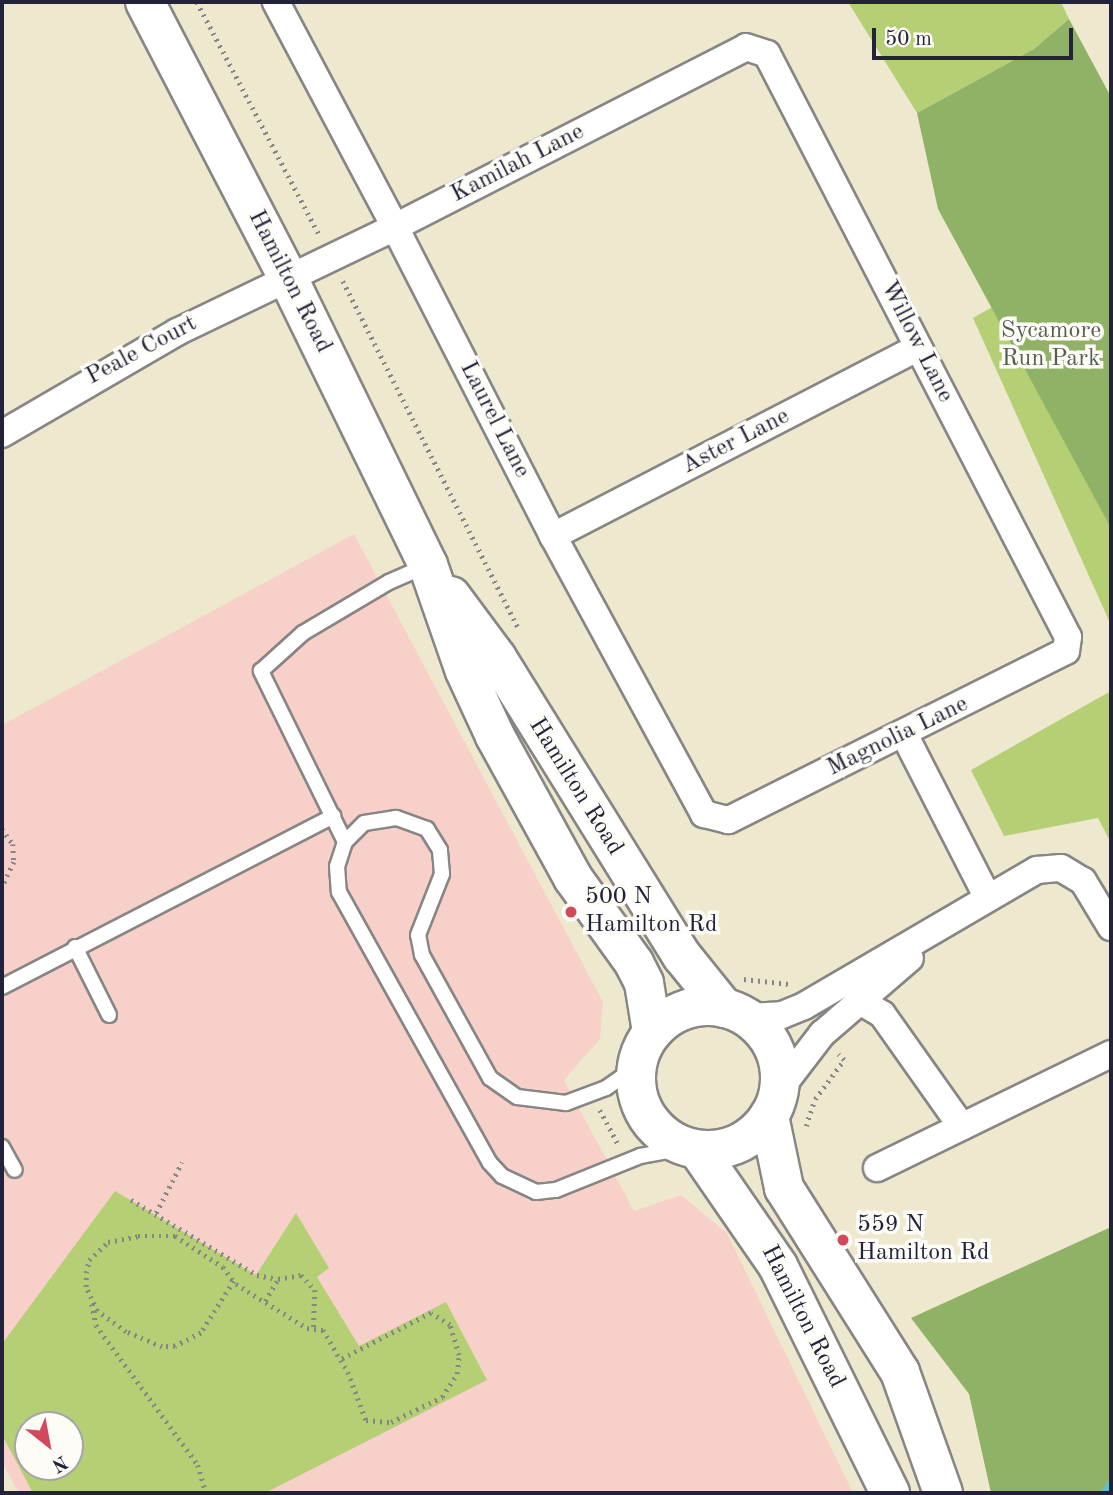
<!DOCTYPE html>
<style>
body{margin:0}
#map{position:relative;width:1113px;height:1495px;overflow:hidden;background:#eee9ce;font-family:"Old Standard TT",serif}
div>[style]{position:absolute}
.built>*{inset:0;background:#f7d1c9}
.green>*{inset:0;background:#b5cf74}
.forest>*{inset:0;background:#90b266}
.stream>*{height:8px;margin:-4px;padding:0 4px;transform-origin:4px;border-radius:4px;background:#58c4d1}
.path>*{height:4.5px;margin-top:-2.25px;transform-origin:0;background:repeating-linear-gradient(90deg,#888684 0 2px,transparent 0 7px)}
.roads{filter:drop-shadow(2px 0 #888684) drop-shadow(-2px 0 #888684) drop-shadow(0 2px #888684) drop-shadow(0 -2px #888684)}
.lane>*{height:14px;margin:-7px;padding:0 7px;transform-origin:7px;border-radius:7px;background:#fff}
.street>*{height:26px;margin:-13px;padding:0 13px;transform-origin:13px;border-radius:13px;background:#fff}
.primary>*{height:38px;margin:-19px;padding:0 19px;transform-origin:19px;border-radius:19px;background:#fff}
.primary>.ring{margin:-19px;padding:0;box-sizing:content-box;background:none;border:38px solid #fff;border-radius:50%}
.dots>*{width:19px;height:19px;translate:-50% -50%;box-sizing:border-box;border:4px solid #fdfcf7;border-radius:50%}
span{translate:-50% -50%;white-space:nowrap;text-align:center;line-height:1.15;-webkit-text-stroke:7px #fdfcf7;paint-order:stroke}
.street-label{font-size:24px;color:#22223b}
.park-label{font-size:24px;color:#555f4f}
.poi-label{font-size:24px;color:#22223b}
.left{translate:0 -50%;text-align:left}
.frame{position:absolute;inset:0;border:4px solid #22223b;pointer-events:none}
.north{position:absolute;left:14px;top:1411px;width:70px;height:70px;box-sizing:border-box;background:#fdfcf7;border:2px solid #a5a5ac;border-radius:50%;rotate:149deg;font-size:19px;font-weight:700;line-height:28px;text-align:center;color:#22223b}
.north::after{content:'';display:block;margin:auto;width:24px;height:32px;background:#d1495b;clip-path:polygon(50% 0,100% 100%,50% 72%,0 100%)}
.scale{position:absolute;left:872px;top:28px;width:201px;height:32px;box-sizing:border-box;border:4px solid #22223b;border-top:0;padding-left:9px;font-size:21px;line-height:24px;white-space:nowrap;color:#22223b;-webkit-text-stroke:5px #fdfcf7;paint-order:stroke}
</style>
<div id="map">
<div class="built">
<i style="clip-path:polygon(evenodd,354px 534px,603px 1002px,600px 1039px,564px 1080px,634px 1211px,681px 1195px,727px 1233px,853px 1493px,19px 1493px,2px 1462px,2px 725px,354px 534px,28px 1425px,70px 1425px,70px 1467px,28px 1467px,28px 1425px)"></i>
</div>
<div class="green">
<i style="clip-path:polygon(848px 2px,1061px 2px,1069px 19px,1034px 49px,917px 113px)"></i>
<i style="clip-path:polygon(1111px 240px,1111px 625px,973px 318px)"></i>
<i style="clip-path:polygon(1111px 691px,1111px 843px,1098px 818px,1004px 836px,971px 770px)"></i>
<i style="clip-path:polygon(evenodd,115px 1191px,256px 1275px,296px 1213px,329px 1268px,317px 1277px,359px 1346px,446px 1302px,487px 1380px,265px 1493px,33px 1493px,2px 1435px,2px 1344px,115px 1191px,28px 1425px,70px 1425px,70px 1467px,28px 1467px,28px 1425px)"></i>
</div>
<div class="forest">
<i style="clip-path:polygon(1069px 19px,1111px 97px,1111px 528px,938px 209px,917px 113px,1034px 49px)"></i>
<i style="clip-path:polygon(1111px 1227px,1111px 1493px,991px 1493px,969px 1394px,911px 1318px)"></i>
</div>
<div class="stream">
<i style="left:1105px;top:1493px;width:11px;rotate:-56deg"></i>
</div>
<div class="path">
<i style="left:197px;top:2px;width:264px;rotate:62.3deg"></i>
<i style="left:343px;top:281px;width:391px;rotate:63.2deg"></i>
<i style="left:2px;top:829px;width:19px;rotate:54deg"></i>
<i style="left:13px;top:844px;width:18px;rotate:87deg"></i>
<i style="left:14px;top:862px;width:29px;rotate:115deg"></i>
<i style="left:744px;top:979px;width:45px;rotate:6.3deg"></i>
<i style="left:600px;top:1110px;width:38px;rotate:62deg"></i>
<i style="left:806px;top:1126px;width:28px;rotate:-72deg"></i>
<i style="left:815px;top:1099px;width:49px;rotate:-53.4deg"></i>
<i style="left:844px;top:1060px;width:8px;rotate:-135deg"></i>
<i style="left:131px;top:1200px;width:147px;rotate:30.8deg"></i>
<i style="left:257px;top:1275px;width:21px;rotate:11deg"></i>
<i style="left:156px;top:1213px;width:57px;rotate:-63deg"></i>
<i style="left:234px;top:1281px;width:62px;rotate:122.4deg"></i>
<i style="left:201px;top:1333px;width:29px;rotate:153deg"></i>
<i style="left:175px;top:1346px;width:13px;rotate:176deg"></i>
<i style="left:162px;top:1347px;width:39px;rotate:-157deg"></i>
<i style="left:126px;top:1332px;width:36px;rotate:-144deg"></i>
<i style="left:97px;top:1311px;width:26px;rotate:-115deg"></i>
<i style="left:86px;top:1287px;width:14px;rotate:-90deg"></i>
<i style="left:86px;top:1273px;width:13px;rotate:-77deg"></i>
<i style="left:89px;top:1260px;width:26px;rotate:-43deg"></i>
<i style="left:108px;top:1242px;width:31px;rotate:-11deg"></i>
<i style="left:138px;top:1236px;width:37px"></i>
<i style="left:175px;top:1236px;width:57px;rotate:32.9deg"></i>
<i style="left:223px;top:1267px;width:21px;rotate:53deg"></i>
<i style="left:236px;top:1284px;width:84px;rotate:31.8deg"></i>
<i style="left:307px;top:1328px;width:16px;rotate:7deg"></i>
<i style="left:323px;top:1330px;width:49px;rotate:59.2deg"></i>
<i style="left:348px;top:1372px;width:51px;rotate:69.4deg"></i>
<i style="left:366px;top:1420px;width:25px;rotate:5deg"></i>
<i style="left:391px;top:1422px;width:57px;rotate:-26.1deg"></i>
<i style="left:442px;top:1397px;width:27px;rotate:-57deg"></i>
<i style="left:457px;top:1374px;width:19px;rotate:-84deg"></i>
<i style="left:459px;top:1355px;width:31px;rotate:-107deg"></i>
<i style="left:450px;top:1325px;width:22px;rotate:-148deg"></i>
<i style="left:431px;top:1313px;width:100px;rotate:152.7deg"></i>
<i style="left:265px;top:1301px;width:26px;rotate:-59deg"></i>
<i style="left:278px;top:1279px;width:23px;rotate:-10deg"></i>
<i style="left:301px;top:1275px;width:21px;rotate:47deg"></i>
<i style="left:315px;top:1290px;width:38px;rotate:92deg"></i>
<i style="left:92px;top:1304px;width:21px;rotate:79deg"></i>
<i style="left:96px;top:1325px;width:173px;rotate:53.9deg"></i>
<i style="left:198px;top:1465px;width:29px;rotate:74deg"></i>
</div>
<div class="roads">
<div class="lane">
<i style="left:345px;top:842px;width:191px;rotate:-116.2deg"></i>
<i style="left:261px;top:671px;width:57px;rotate:-42.1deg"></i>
<i style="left:303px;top:633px;width:100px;rotate:-30.7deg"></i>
<i style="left:389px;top:582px;width:43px;rotate:-23.6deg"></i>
<i style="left:75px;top:947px;width:76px;rotate:63.4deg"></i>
<i style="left:2px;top:987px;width:373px;rotate:-27.3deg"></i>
<i style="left:636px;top:1067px;width:37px;rotate:145deg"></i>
<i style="left:606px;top:1088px;width:43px;rotate:159.4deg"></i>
<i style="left:566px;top:1103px;width:49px;rotate:-173deg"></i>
<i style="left:517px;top:1097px;width:33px;rotate:-145deg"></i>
<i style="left:490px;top:1078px;width:141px;rotate:-118.9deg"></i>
<i style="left:422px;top:955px;width:20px;rotate:-101deg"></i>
<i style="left:418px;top:935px;width:66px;rotate:-68.5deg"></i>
<i style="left:442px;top:874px;width:24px;rotate:-95deg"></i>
<i style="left:440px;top:850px;width:25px;rotate:-122deg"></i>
<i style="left:427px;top:829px;width:33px;rotate:-160deg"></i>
<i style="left:396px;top:818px;width:32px;rotate:171deg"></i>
<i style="left:364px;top:823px;width:27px;rotate:135deg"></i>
<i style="left:345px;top:842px;width:25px;rotate:108deg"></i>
<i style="left:337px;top:866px;width:26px;rotate:86deg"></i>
<i style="left:339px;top:892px;width:310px;rotate:60.9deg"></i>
<i style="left:490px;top:1163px;width:18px;rotate:47deg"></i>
<i style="left:502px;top:1176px;width:38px;rotate:25deg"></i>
<i style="left:536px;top:1192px;width:20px;rotate:-6deg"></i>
<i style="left:556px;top:1190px;width:91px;rotate:-22deg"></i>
<i style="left:640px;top:1156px;width:46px;rotate:-10.1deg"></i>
<i style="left:2px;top:1147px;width:26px;rotate:61deg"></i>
</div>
<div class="street">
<i style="left:2px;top:434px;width:203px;rotate:-30.2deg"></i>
<i style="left:177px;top:332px;width:242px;rotate:-25.7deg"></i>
<i style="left:395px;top:227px;width:394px;rotate:-27.1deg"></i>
<i style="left:746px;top:47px;width:22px;rotate:18deg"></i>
<i style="left:767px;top:54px;width:656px;rotate:62.69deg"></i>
<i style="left:1068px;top:637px;width:14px;rotate:98deg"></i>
<i style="left:1066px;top:651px;width:378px;rotate:153.4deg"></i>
<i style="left:728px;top:820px;width:25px;rotate:-166deg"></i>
<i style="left:704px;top:814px;width:316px;rotate:-118.5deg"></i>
<i style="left:553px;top:536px;width:347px;rotate:-117.1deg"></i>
<i style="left:395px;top:227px;width:255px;rotate:-117.9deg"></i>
<i style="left:553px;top:536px;width:411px;rotate:-27.3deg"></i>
<i style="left:905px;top:736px;width:180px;rotate:62.9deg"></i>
<i style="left:860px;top:1001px;width:26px;rotate:31deg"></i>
<i style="left:882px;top:1014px;width:138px;rotate:54.7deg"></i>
<i style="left:746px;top:1017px;width:36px;rotate:-3deg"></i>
<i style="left:782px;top:1015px;width:24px;rotate:-22deg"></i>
<i style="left:804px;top:1006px;width:270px;rotate:-30.3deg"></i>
<i style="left:1037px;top:870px;width:24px;rotate:-5deg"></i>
<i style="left:1061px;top:868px;width:26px;rotate:31deg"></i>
<i style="left:1083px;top:881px;width:54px;rotate:58.7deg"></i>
<i style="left:779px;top:1090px;width:71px;rotate:-52.5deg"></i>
<i style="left:822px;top:1034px;width:116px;rotate:-40.8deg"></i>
<i style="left:877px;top:1168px;width:260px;rotate:-26deg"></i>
</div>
<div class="primary">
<i style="left:145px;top:2px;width:311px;rotate:62.6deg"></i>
<i style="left:288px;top:278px;width:319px;rotate:64deg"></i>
<i style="left:428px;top:565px;width:112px;rotate:70.8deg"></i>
<i style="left:465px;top:671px;width:72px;rotate:65.2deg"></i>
<i style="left:495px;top:736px;width:162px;rotate:61.2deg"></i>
<i style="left:573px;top:878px;width:105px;rotate:54.3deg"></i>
<i style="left:634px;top:963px;width:22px;rotate:63deg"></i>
<i style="left:644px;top:983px;width:50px;rotate:80.7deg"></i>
<i style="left:451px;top:596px;width:77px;rotate:53.4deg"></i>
<i style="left:497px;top:658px;width:351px;rotate:58.2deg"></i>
<i style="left:682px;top:956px;width:67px;rotate:51.1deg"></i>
<i class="ring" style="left:636px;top:1006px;width:106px;height:106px"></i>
<i style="left:769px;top:1116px;width:74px;rotate:78.2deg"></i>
<i style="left:784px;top:1188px;width:218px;rotate:57.8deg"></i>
<i style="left:900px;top:1372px;width:128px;rotate:70.4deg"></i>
<i style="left:698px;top:1150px;width:141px;rotate:55.4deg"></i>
<i style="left:778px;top:1266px;width:253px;rotate:63.7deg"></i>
</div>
</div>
<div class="dots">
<i style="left:571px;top:912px;background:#d1495b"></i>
<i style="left:843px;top:1240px;background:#d1495b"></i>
</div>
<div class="street-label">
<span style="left:518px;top:164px;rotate:-27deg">Kamilah Lane</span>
<span style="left:289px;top:282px;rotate:63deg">Hamilton Road</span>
<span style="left:916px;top:342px;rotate:63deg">Willow Lane</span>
<span style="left:142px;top:351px;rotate:-28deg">Peale Court</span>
<span style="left:494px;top:420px;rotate:63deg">Laurel Lane</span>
<span style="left:736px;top:442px;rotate:-27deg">Aster Lane</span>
<span style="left:898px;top:737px;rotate:-26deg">Magnolia Lane</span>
<span style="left:575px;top:787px;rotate:58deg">Hamilton Road</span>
<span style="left:802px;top:1317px;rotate:63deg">Hamilton Road</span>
</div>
<div class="park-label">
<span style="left:1051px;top:346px">Sycamore<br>Run Park</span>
</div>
<div class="poi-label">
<span class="left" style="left:585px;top:912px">500 N<br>Hamilton Rd</span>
<span class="left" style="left:857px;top:1240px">559 N<br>Hamilton Rd</span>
</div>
<div class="frame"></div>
<div class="north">N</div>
<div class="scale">50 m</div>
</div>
